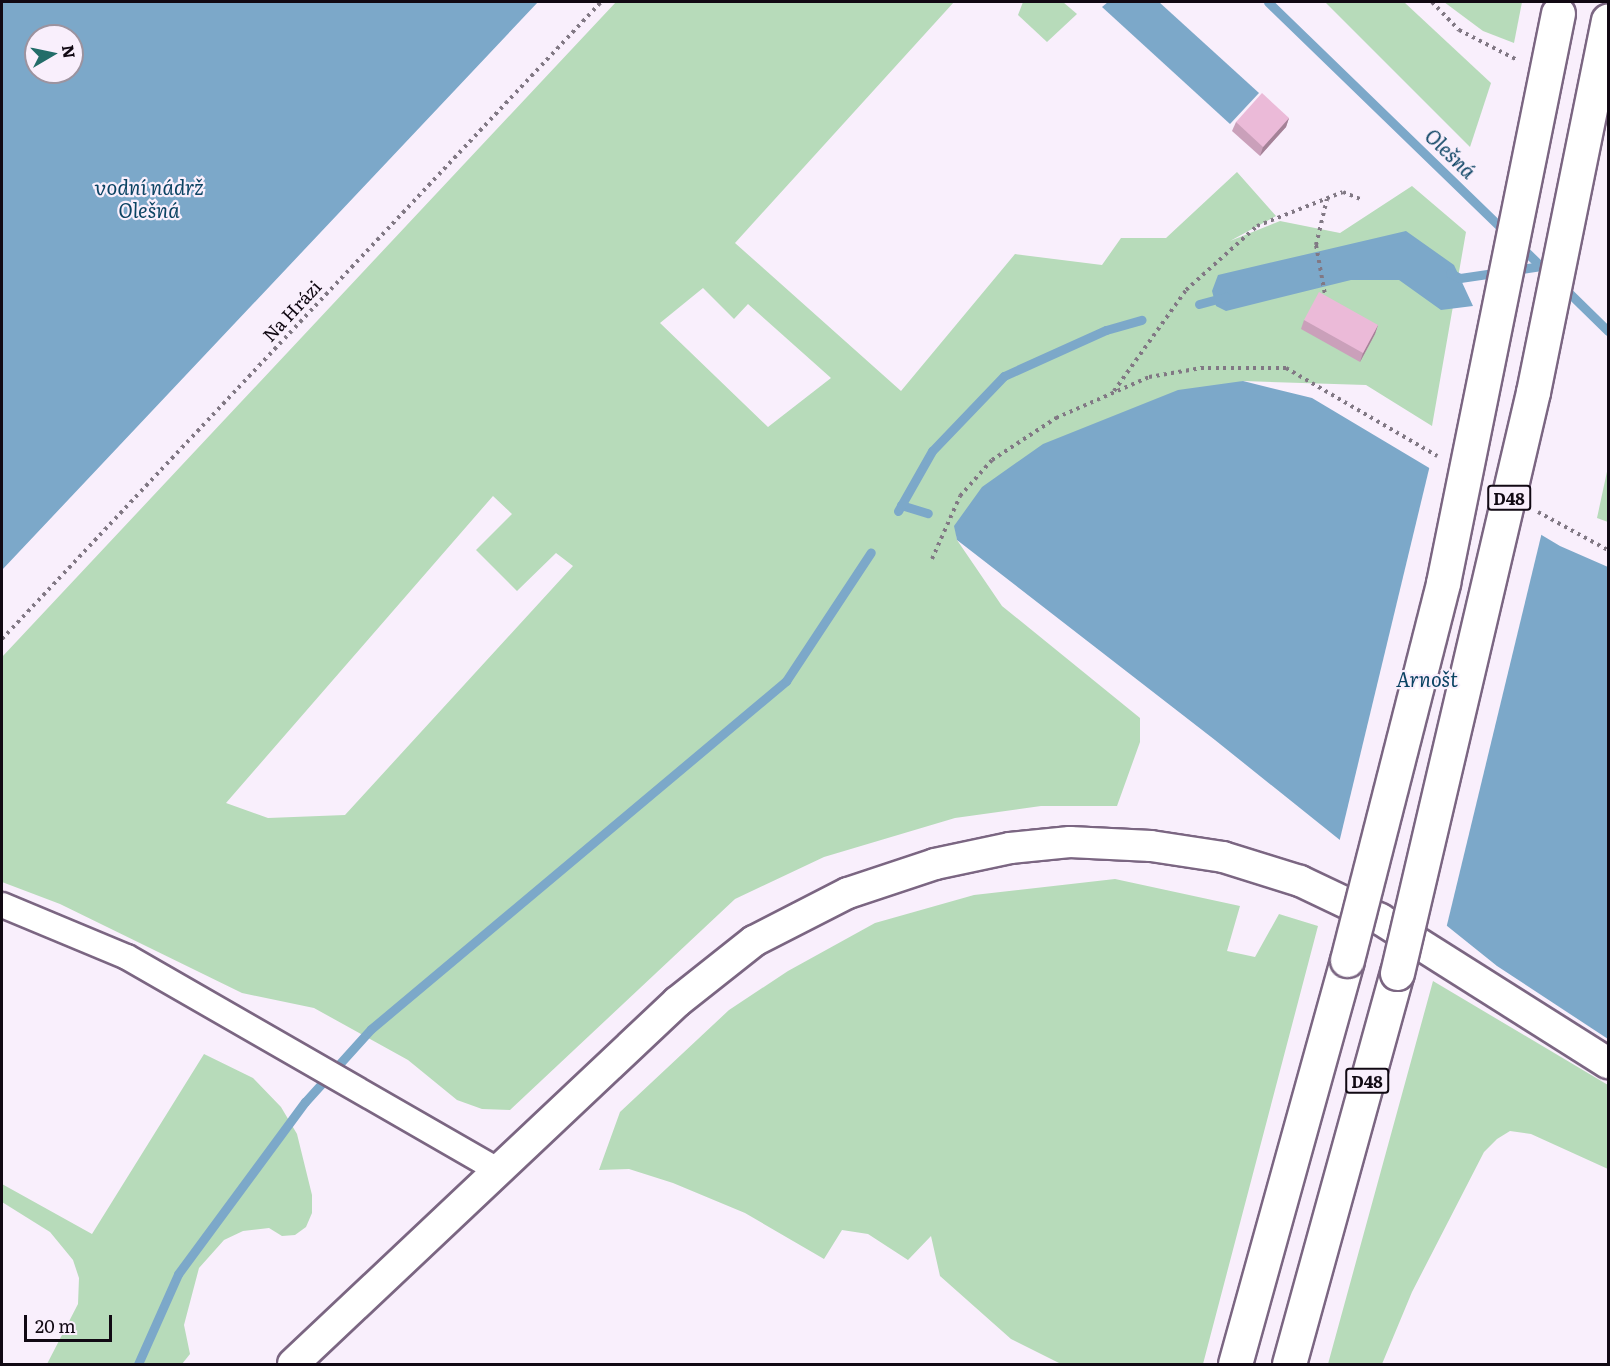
<!DOCTYPE html>
<meta charset="utf-8">
<style>
body{margin:0}
#map{position:relative;width:1610px;height:1366px;overflow:hidden;background:#f9effc;font-family:Literata,serif}
div>[style]{position:absolute}
.green>*{inset:0;background:#b7dbba}
.water>*{inset:0;background:#7ca8c9}
.pier>*{inset:0;background:#f9effc}
.stream>*{height:9px;margin:-4.5px;padding:0 4.5px;transform-origin:4.5px;border-radius:4.5px;background:#7ca8c9}
.path>*{height:4px;margin-top:-2px;transform-origin:0;background:repeating-linear-gradient(90deg,#817884 0 3px,transparent 0 7.5px)}
.roads{filter:drop-shadow(2px 0 #7b6682) drop-shadow(-2px 0 #7b6682) drop-shadow(0 2px #7b6682) drop-shadow(0 -2px #7b6682)}
.minor>*{height:24px;margin:-12px;padding:0 12px;transform-origin:12px;border-radius:12px;background:#fff}
.tertiary>*{height:30px;margin:-15px;padding:0 15px;transform-origin:15px;border-radius:15px;background:#fff}
.motorway>*{height:33px;margin:-16.5px;padding:0 16.5px;transform-origin:16.5px;border-radius:16.5px;background:#fff}
.bridges{filter:drop-shadow(2px 0 #7b6682) drop-shadow(-2px 0 #7b6682) drop-shadow(0 2px #7b6682) drop-shadow(0 -2px #7b6682)}
.motorway-bridge>*{height:33px;margin:-16.5px;padding:0 16.5px;transform-origin:16.5px;border-radius:16.5px;background:#fff}
.wall>*{inset:0;background:#caa0ba}
.shaded-wall>*{inset:0;background:#a48297}
.building>*{inset:0;background:#ebbad8}
span{translate:-50% -50%;white-space:nowrap;text-align:center;line-height:1.15;-webkit-text-stroke:4.5px #f9effc;paint-order:stroke}
.shield-label span{padding:2px 4px;background:#f9effc;border:2px solid;border-radius:4px;-webkit-text-stroke-width:0}
.shield-label{font-size:16px;color:#110913;font-weight:700}
.street-label{font-size:18px;color:#110913}
.water-label{font-size:20px;color:#0b4363;font-style:italic}
.frame{position:absolute;inset:0;border:3px solid #110913;pointer-events:none}
.north{position:absolute;left:24px;top:24px;width:60px;height:60px;box-sizing:border-box;background:#f9effc;border:2px solid #9c939f;border-radius:50%;rotate:81deg;font-size:16px;font-weight:700;line-height:24px;text-align:center;color:#110913}
.north::after{content:'';display:block;margin:auto;width:21px;height:27px;background:#236d69;clip-path:polygon(50% 0,100% 100%,50% 72%,0 100%)}
.scale{position:absolute;left:24px;top:1315px;width:88px;height:27px;box-sizing:border-box;border:3px solid #110913;border-top:0;padding-left:8px;font-size:18px;line-height:21px;white-space:nowrap;color:#110913;-webkit-text-stroke:4px #f9effc;paint-order:stroke}
</style>
<div id="map">
<div class="green">
<i style="clip-path:polygon(evenodd,616px 2px,954px 2px,735px 243px,901px 391px,1015px 254px,1102px 265px,1121px 238px,1166px 238px,1237px 172px,1276px 216px,1230px 241px,1280px 221px,1340px 233px,1412px 186px,1466px 232px,1432px 426px,1366px 385px,1243px 381px,955px 526px,957px 540px,1002px 606px,1140px 718px,1140px 742px,1117px 806px,1041px 806px,955px 818px,824px 857px,735px 899px,510px 1110px,482px 1109px,457px 1100px,408px 1060px,314px 1008px,242px 993px,60px 904px,2px 882px,2px 657px,616px 2px,703px 288px,734px 319px,748px 304px,831px 378px,768px 427px,660px 323px,703px 288px,616px 2px,493px 496px,512px 514px,476px 550px,517px 591px,556px 553px,573px 566px,345px 815px,268px 818px,226px 803px,493px 496px)"></i>
<i style="clip-path:polygon(1023px 2px,1063px 2px,1077px 14px,1047px 42px,1018px 15px)"></i>
<i style="clip-path:polygon(1325px 2px,1404px 2px,1491px 83px,1470px 147px)"></i>
<i style="clip-path:polygon(1444px 2px,1522px 2px,1514px 43px,1483px 31px)"></i>
<i style="clip-path:polygon(1608px 467px,1608px 522px,1597px 518px)"></i>
<i style="clip-path:polygon(1115px 879px,1240px 906px,1227px 951px,1255px 957px,1279px 914px,1318px 926px,1203px 1364px,1061px 1364px,1011px 1339px,940px 1276px,931px 1236px,908px 1260px,868px 1234px,842px 1230px,824px 1259px,745px 1213px,673px 1183px,629px 1169px,599px 1170px,620px 1112px,729px 1010px,788px 971px,875px 923px,974px 895px)"></i>
<i style="clip-path:polygon(1433px 981px,1608px 1085px,1608px 1169px,1531px 1134px,1510px 1131px,1497px 1139px,1484px 1152px,1412px 1292px,1382px 1364px,1328px 1364px)"></i>
<i style="clip-path:polygon(204px 1054px,253px 1078px,281px 1107px,297px 1134px,312px 1195px,312px 1213px,306px 1227px,295px 1235px,282px 1236px,269px 1228px,243px 1231px,224px 1240px,199px 1268px,184px 1325px,190px 1354px,182px 1364px,47px 1364px,78px 1304px,79px 1278px,73px 1260px,50px 1232px,2px 1202px,2px 1184px,92px 1234px)"></i>
</div>
<div class="water">
<i style="clip-path:polygon(evenodd,2px 2px,538px 2px,2px 570px,2px 2px,36px 36px,72px 36px,72px 72px,36px 72px,36px 36px)"></i>
<i style="clip-path:polygon(1108px 2px,1159px 2px,1259px 93px,1230px 124px,1102px 7px)"></i>
<i style="clip-path:polygon(1406px 231px,1454px 265px,1473px 306px,1441px 310px,1399px 280px,1351px 280px,1226px 311px,1216px 306px,1212px 291px,1218px 275px)"></i>
<i style="clip-path:polygon(1243px 381px,1312px 398px,1560px 546px,1608px 567px,1608px 1039px,1497px 966px,1215px 740px,957px 540px,954px 526px,982px 487px,1043px 444px,1178px 390px)"></i>
</div>
<div class="pier">
<i style="clip-path:polygon(1430px 465px,1542px 532px,1446px 929px,1339px 843px)"></i>
</div>
<div class="stream">
<i style="left:1268px;top:2px;width:333px;rotate:44.1deg"></i>
<i style="left:1519px;top:245px;width:43px;rotate:44.1deg"></i>
<i style="left:1450px;top:273px;width:11px;rotate:27deg"></i>
<i style="left:1460px;top:278px;width:82px;rotate:-8.4deg"></i>
<i style="left:1563px;top:287px;width:63px;rotate:44.4deg"></i>
<i style="left:1199px;top:304px;width:28px;rotate:-15deg"></i>
<i style="left:901px;top:505px;width:28px;rotate:17deg"></i>
<i style="left:898px;top:511px;width:69px;rotate:-60.5deg"></i>
<i style="left:932px;top:451px;width:104px;rotate:-46.2deg"></i>
<i style="left:1004px;top:376px;width:112px;rotate:-24.3deg"></i>
<i style="left:1106px;top:330px;width:37px;rotate:-16deg"></i>
<i style="left:138px;top:1364px;width:98px;rotate:-66deg"></i>
<i style="left:178px;top:1274px;width:214px;rotate:-53.6deg"></i>
<i style="left:305px;top:1102px;width:98px;rotate:-47.9deg"></i>
<i style="left:371px;top:1029px;width:542px;rotate:-39.98deg"></i>
<i style="left:786px;top:681px;width:154px;rotate:-56.6deg"></i>
</div>
<div class="path">
<i style="left:1432px;top:2px;width:39px;rotate:46deg"></i>
<i style="left:1459px;top:30px;width:65px;rotate:27.3deg"></i>
<i style="left:1326px;top:300px;width:56px;rotate:-100.3deg"></i>
<i style="left:1316px;top:245px;width:47px;rotate:-76.6deg"></i>
<i style="left:1114px;top:391px;width:124px;rotate:-54.5deg"></i>
<i style="left:1186px;top:290px;width:96px;rotate:-42deg"></i>
<i style="left:1257px;top:226px;width:92px;rotate:-21.6deg"></i>
<i style="left:1343px;top:192px;width:22px;rotate:22deg"></i>
<i style="left:1538px;top:512px;width:80px;rotate:28.5deg"></i>
<i style="left:932px;top:559px;width:69px;rotate:-66deg"></i>
<i style="left:960px;top:496px;width:48px;rotate:-48.4deg"></i>
<i style="left:992px;top:460px;width:77px;rotate:-33.3deg"></i>
<i style="left:1056px;top:418px;width:102px;rotate:-23.8deg"></i>
<i style="left:1149px;top:377px;width:53px;rotate:-9.8deg"></i>
<i style="left:1201px;top:368px;width:85px"></i>
<i style="left:1286px;top:368px;width:175px;rotate:30.2deg"></i>
<i style="left:2px;top:639px;width:874px;rotate:-46.76deg"></i>
</div>
<div class="roads">
<div class="minor">
<i style="left:2px;top:905px;width:135px;rotate:22.6deg"></i>
<i style="left:127px;top:957px;width:429px;rotate:29.9deg"></i>
</div>
<div class="tertiary">
<i style="left:293px;top:1364px;width:528px;rotate:-43.31deg"></i>
<i style="left:677px;top:1002px;width:98px;rotate:-38.4deg"></i>
<i style="left:754px;top:941px;width:106px;rotate:-27.1deg"></i>
<i style="left:848px;top:893px;width:92px;rotate:-18.4deg"></i>
<i style="left:935px;top:864px;width:77px;rotate:-12deg"></i>
<i style="left:1010px;top:848px;width:60px;rotate:-5.7deg"></i>
<i style="left:1070px;top:842px;width:81px;rotate:2.8deg"></i>
<i style="left:1151px;top:846px;width:73px;rotate:8.7deg"></i>
<i style="left:1223px;top:857px;width:81px;rotate:17.3deg"></i>
<i style="left:1300px;top:881px;width:89px;rotate:25.4deg"></i>
<i style="left:1380px;top:919px;width:270px;rotate:32.3deg"></i>
</div>
<div class="motorway">
<i style="left:1235px;top:1364px;width:419px;rotate:-74.5deg"></i>
<i style="left:1289px;top:1364px;width:406px;rotate:-74.6deg"></i>
</div>
</div>
<div class="bridges">
<div class="motorway-bridge">
<i style="left:1347px;top:960px;width:389px;rotate:-75.7deg"></i>
<i style="left:1443px;top:583px;width:581px;rotate:-78.59deg"></i>
<i style="left:1397px;top:973px;width:597px;rotate:-76.83deg"></i>
<i style="left:1533px;top:392px;width:379px;rotate:-78.6deg"></i>
</div>
</div>
<div class="wall">
<i style="clip-path:polygon(1289px 118px,1286px 127px,1260px 156px,1232px 131px,1236px 122px)"></i>
<i style="clip-path:polygon(1304px 320px,1378px 325px,1375px 334px,1360px 362px,1301px 329px)"></i>
</div>
<div class="shaded-wall">
<i style="clip-path:polygon(1289px 118px,1286px 127px,1260px 156px,1263px 147px)"></i>
<i style="clip-path:polygon(1378px 325px,1375px 334px,1360px 362px,1363px 353px)"></i>
</div>
<div class="building">
<i style="clip-path:polygon(1262px 93px,1289px 118px,1263px 147px,1236px 122px)"></i>
<i style="clip-path:polygon(1319px 292px,1378px 325px,1363px 353px,1304px 320px)"></i>
</div>
<div class="shield-label">
<span style="left:1509px;top:498px">D48</span>
<span style="left:1367px;top:1081px">D48</span>
</div>
<div class="street-label">
<span style="left:292px;top:311px;rotate:-47deg">Na Hrázi</span>
</div>
<div class="water-label">
<span style="left:1451px;top:153px;rotate:44deg">Olešná</span>
<span style="left:149px;top:198px">vodní nádrž<br>Olešná</span>
<span style="left:1427px;top:678px">Arnošt</span>
</div>
<div class="frame"></div>
<div class="north">N</div>
<div class="scale">20 m</div>
</div>
